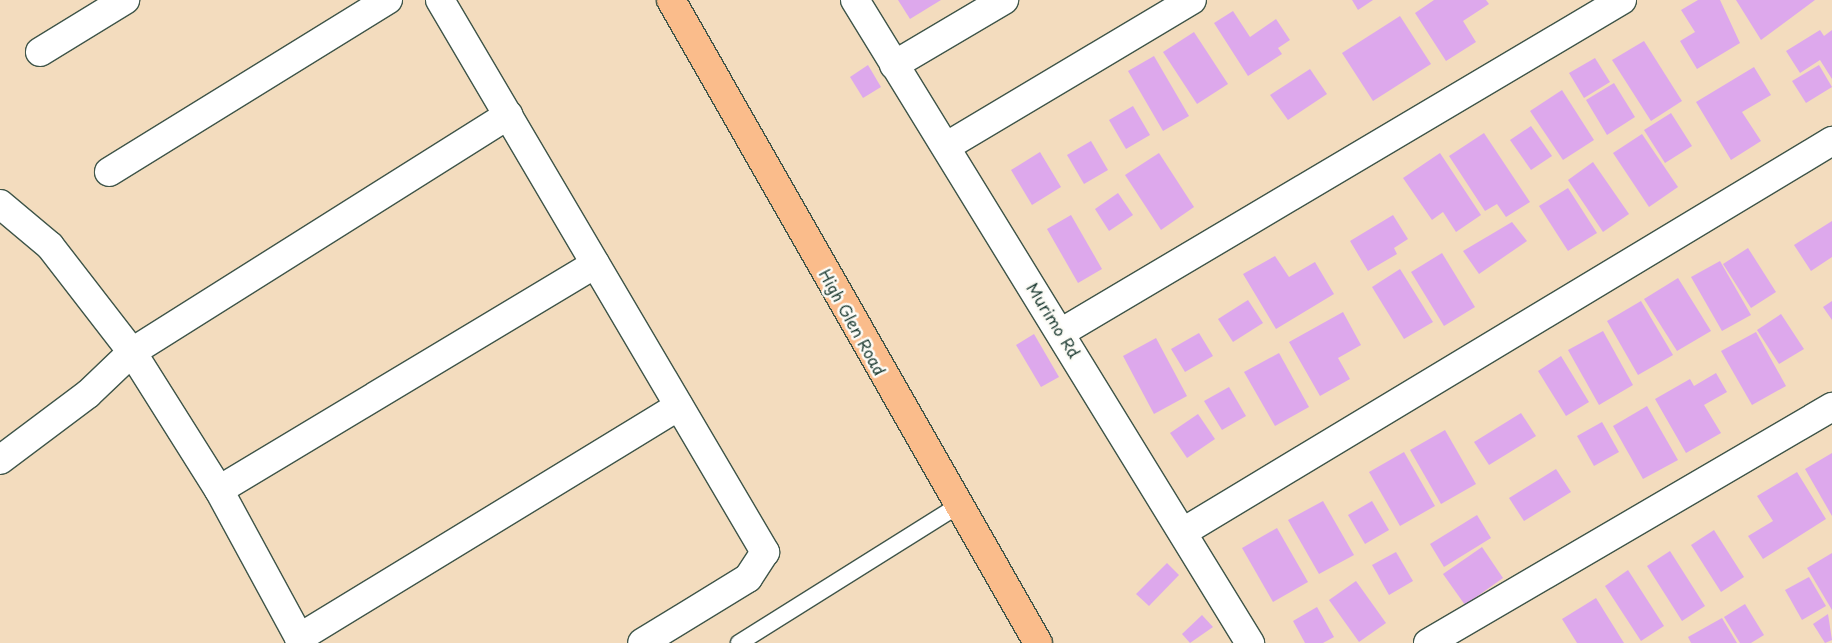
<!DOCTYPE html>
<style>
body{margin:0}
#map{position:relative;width:1832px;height:643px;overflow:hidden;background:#f3dcbe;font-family:"Playpen Sans",sans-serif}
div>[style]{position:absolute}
.building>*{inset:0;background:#dda8ec}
.roads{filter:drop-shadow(1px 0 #3f5549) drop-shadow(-1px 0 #3f5549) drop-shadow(0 1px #3f5549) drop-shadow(0 -1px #3f5549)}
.lane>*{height:16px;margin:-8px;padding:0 8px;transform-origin:8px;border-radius:8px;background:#fff}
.street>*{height:28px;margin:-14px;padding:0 14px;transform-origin:14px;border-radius:14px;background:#fff}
.primary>*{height:28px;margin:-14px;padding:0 14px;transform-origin:14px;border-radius:14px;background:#fabc8b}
span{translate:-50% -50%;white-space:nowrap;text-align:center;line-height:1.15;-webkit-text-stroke:5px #fdfcf7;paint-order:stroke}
.street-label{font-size:16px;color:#1f3d34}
</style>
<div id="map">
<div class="building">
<i style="clip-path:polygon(898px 0,941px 0,910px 19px)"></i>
<i style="clip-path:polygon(1352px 0,1373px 0,1358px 10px)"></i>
<i style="clip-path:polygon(1434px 0,1486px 0,1489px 4px,1463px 21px,1476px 42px,1446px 61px,1415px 13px)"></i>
<i style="clip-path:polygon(1698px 0,1720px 0,1740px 43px,1697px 69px,1680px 41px,1695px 32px,1681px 10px)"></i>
<i style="clip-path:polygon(1736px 0,1815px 0,1761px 40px)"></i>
<i style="clip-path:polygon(1233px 11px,1250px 37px,1276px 19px,1290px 40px,1278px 48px,1282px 54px,1248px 76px,1214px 23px)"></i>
<i style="clip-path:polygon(1400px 16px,1431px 64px,1373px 101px,1342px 53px)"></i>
<i style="clip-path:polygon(1820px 30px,1824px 36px,1832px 30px,1832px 79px,1820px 60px,1800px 73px,1786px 51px)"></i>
<i style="clip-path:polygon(1194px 32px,1228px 84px,1197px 104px,1163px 52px)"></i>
<i style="clip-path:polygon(1644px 41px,1682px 101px,1651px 121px,1612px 60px)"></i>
<i style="clip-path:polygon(1154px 56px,1189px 116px,1163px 131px,1128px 71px)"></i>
<i style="clip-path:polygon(1595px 58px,1610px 82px,1584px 98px,1569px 73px)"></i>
<i style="clip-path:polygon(868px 65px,881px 87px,863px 98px,850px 77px)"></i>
<i style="clip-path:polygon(1819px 65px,1832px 87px,1806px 103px,1792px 81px)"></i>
<i style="clip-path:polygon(1754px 67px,1771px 95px,1742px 112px,1761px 141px,1731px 160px,1696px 102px)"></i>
<i style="clip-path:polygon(1310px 69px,1327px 94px,1288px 120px,1270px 95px)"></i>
<i style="clip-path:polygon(1614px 83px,1635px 117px,1607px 135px,1586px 100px)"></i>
<i style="clip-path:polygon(1562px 90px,1594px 140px,1563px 160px,1530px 111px)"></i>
<i style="clip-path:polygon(1133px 106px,1150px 135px,1126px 149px,1109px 120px)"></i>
<i style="clip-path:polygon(1671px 113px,1692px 146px,1665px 163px,1644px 130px)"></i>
<i style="clip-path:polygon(1531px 126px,1552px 156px,1531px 170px,1510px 140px)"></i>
<i style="clip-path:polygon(1484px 133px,1530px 202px,1506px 217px,1497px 204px,1485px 211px,1449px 156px)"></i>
<i style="clip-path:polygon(1642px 134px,1678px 187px,1649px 207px,1613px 153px)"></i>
<i style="clip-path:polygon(1091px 141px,1108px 170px,1084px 184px,1067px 155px)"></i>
<i style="clip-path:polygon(1040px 152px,1061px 187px,1032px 205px,1011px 170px)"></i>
<i style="clip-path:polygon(1159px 153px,1194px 207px,1161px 230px,1125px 175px)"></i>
<i style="clip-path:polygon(1440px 153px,1481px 215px,1456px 232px,1443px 212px,1432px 220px,1403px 178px)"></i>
<i style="clip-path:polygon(1593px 162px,1629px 214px,1603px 232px,1568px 180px)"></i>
<i style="clip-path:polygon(1568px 188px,1597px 233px,1568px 251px,1539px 206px)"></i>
<i style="clip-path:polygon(1118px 193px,1133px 215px,1109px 231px,1095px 209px)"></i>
<i style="clip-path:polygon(1071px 215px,1102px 269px,1078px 283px,1047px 229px)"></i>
<i style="clip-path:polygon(1393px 215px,1408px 239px,1394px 248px,1397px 254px,1368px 271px,1350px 241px)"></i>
<i style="clip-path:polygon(1832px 221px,1832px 257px,1811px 271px,1794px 245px)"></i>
<i style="clip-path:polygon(1512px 222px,1527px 241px,1479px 274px,1463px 251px)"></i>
<i style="clip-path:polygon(1748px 248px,1776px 292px,1751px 308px,1723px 264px)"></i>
<i style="clip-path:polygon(1442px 253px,1475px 307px,1444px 326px,1411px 272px)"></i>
<i style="clip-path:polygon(1275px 256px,1289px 277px,1315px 262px,1334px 294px,1276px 329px,1243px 274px)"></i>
<i style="clip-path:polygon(1720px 261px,1751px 315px,1722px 331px,1691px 277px)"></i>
<i style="clip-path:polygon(1400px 269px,1433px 322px,1404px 339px,1372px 287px)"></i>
<i style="clip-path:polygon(1678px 278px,1711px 331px,1677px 351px,1644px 299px)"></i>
<i style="clip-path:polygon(1248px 300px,1263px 323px,1233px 342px,1218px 319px)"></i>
<i style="clip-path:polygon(1641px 301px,1673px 355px,1638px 375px,1607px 321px)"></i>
<i style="clip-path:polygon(1832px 301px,1832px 320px,1823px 307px)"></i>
<i style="clip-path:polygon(1343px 312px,1361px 345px,1338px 358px,1350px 379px,1320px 396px,1289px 342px)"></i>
<i style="clip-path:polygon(1781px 314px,1804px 349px,1779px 364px,1757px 330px)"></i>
<i style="clip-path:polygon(1603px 331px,1633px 385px,1599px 405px,1568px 350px)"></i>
<i style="clip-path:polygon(1756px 332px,1786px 386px,1752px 405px,1721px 351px)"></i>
<i style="clip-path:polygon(1199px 333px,1213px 356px,1185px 372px,1171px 349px)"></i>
<i style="clip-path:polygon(1034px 334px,1059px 377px,1041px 387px,1016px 345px)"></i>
<i style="clip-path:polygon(1156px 338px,1187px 396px,1154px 414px,1123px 356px)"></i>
<i style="clip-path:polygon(1279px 353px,1309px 407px,1275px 426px,1244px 372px)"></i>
<i style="clip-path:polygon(1561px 356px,1589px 402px,1566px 416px,1538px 371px)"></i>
<i style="clip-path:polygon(1716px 373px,1727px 392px,1704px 405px,1721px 433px,1686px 453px,1655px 399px,1690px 379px,1694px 386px)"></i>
<i style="clip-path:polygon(1229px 387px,1246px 416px,1222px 430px,1204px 401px)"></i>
<i style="clip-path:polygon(1647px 406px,1678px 460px,1643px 479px,1613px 426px)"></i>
<i style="clip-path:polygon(1521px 413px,1536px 436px,1489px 465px,1474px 442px)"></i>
<i style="clip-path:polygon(1198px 414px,1215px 439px,1187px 458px,1170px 433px)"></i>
<i style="clip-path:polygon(1602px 422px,1619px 452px,1594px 466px,1577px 436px)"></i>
<i style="clip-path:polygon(1445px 430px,1476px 484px,1441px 504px,1410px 450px)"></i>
<i style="clip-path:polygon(1404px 452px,1435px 506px,1400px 526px,1369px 472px)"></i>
<i style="clip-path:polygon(1832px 453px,1832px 516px,1805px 469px)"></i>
<i style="clip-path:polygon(1556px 469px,1571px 492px,1524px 521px,1509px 498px)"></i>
<i style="clip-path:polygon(1797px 472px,1826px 519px,1763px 559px,1748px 536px,1773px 521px,1757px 496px)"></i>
<i style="clip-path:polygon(1323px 501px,1354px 555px,1319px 574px,1288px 520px)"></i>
<i style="clip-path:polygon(1372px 501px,1389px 530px,1365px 544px,1348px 515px)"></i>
<i style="clip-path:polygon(1477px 515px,1491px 538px,1444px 567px,1430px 544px)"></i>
<i style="clip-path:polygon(1277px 528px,1308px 582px,1273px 602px,1242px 548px)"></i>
<i style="clip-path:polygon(1714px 530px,1744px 577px,1721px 592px,1691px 545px)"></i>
<i style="clip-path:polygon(1482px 547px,1503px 578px,1465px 605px,1443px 574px)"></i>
<i style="clip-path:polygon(1670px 551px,1705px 606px,1682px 621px,1647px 566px)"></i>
<i style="clip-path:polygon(1396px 552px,1413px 581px,1389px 595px,1372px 565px)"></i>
<i style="clip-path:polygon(1832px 553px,1832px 610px,1807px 568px)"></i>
<i style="clip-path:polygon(1167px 563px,1179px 575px,1149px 606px,1136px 594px)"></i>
<i style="clip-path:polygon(1628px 570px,1664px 626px,1641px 641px,1605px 586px)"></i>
<i style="clip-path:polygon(1809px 577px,1826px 606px,1802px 620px,1785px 590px)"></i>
<i style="clip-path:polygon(1356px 581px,1386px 623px,1359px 642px,1329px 600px)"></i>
<i style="clip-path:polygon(1596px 598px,1624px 643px,1577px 643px,1562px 619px)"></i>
<i style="clip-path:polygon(1745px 604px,1764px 635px,1751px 643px,1740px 643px,1724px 617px)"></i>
<i style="clip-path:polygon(1317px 607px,1334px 637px,1323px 643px,1305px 643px,1293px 621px)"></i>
<i style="clip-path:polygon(1828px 614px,1832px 640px,1825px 643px,1813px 624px)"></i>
<i style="clip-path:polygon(1202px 615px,1213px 627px,1190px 643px,1182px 634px)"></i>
<i style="clip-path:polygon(1722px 618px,1737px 643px,1691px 643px,1688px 637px)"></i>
</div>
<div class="roads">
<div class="lane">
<i style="left:739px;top:643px;width:256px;rotate:-32.1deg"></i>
</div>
<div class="street">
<i style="left:440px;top:0;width:641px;rotate:59.51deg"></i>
<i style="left:765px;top:552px;width:31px;rotate:123deg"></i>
<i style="left:748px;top:578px;width:124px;rotate:148.5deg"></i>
<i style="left:855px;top:0;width:755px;rotate:58.44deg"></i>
<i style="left:40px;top:52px;width:100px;rotate:-31.5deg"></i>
<i style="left:894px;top:65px;width:128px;rotate:-30.6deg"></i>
<i style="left:947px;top:146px;width:285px;rotate:-30.8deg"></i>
<i style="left:109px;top:172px;width:328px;rotate:-31.7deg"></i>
<i style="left:0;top:204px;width:65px;rotate:40deg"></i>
<i style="left:50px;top:246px;width:134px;rotate:52.3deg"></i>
<i style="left:132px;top:352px;width:163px;rotate:57.8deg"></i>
<i style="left:219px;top:490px;width:174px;rotate:61.5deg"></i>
<i style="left:1062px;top:332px;width:651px;rotate:-30.66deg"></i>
<i style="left:0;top:460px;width:110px;rotate:-36.9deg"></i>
<i style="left:88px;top:394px;width:61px;rotate:-43.7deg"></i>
<i style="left:132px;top:352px;width:445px;rotate:-32.2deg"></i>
<i style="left:219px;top:490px;width:439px;rotate:-31deg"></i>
<i style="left:1183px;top:532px;width:758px;rotate:-31.07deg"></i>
<i style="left:299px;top:638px;width:445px;rotate:-31.4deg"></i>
<i style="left:1428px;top:643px;width:468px;rotate:-30.3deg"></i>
</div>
<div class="primary">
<i style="left:671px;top:0;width:740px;rotate:60.28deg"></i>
</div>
</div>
<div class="street-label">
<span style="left:1054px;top:320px;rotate:58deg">Murimo Rd</span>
<span style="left:853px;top:322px;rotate:61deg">High Glen Road</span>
</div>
</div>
